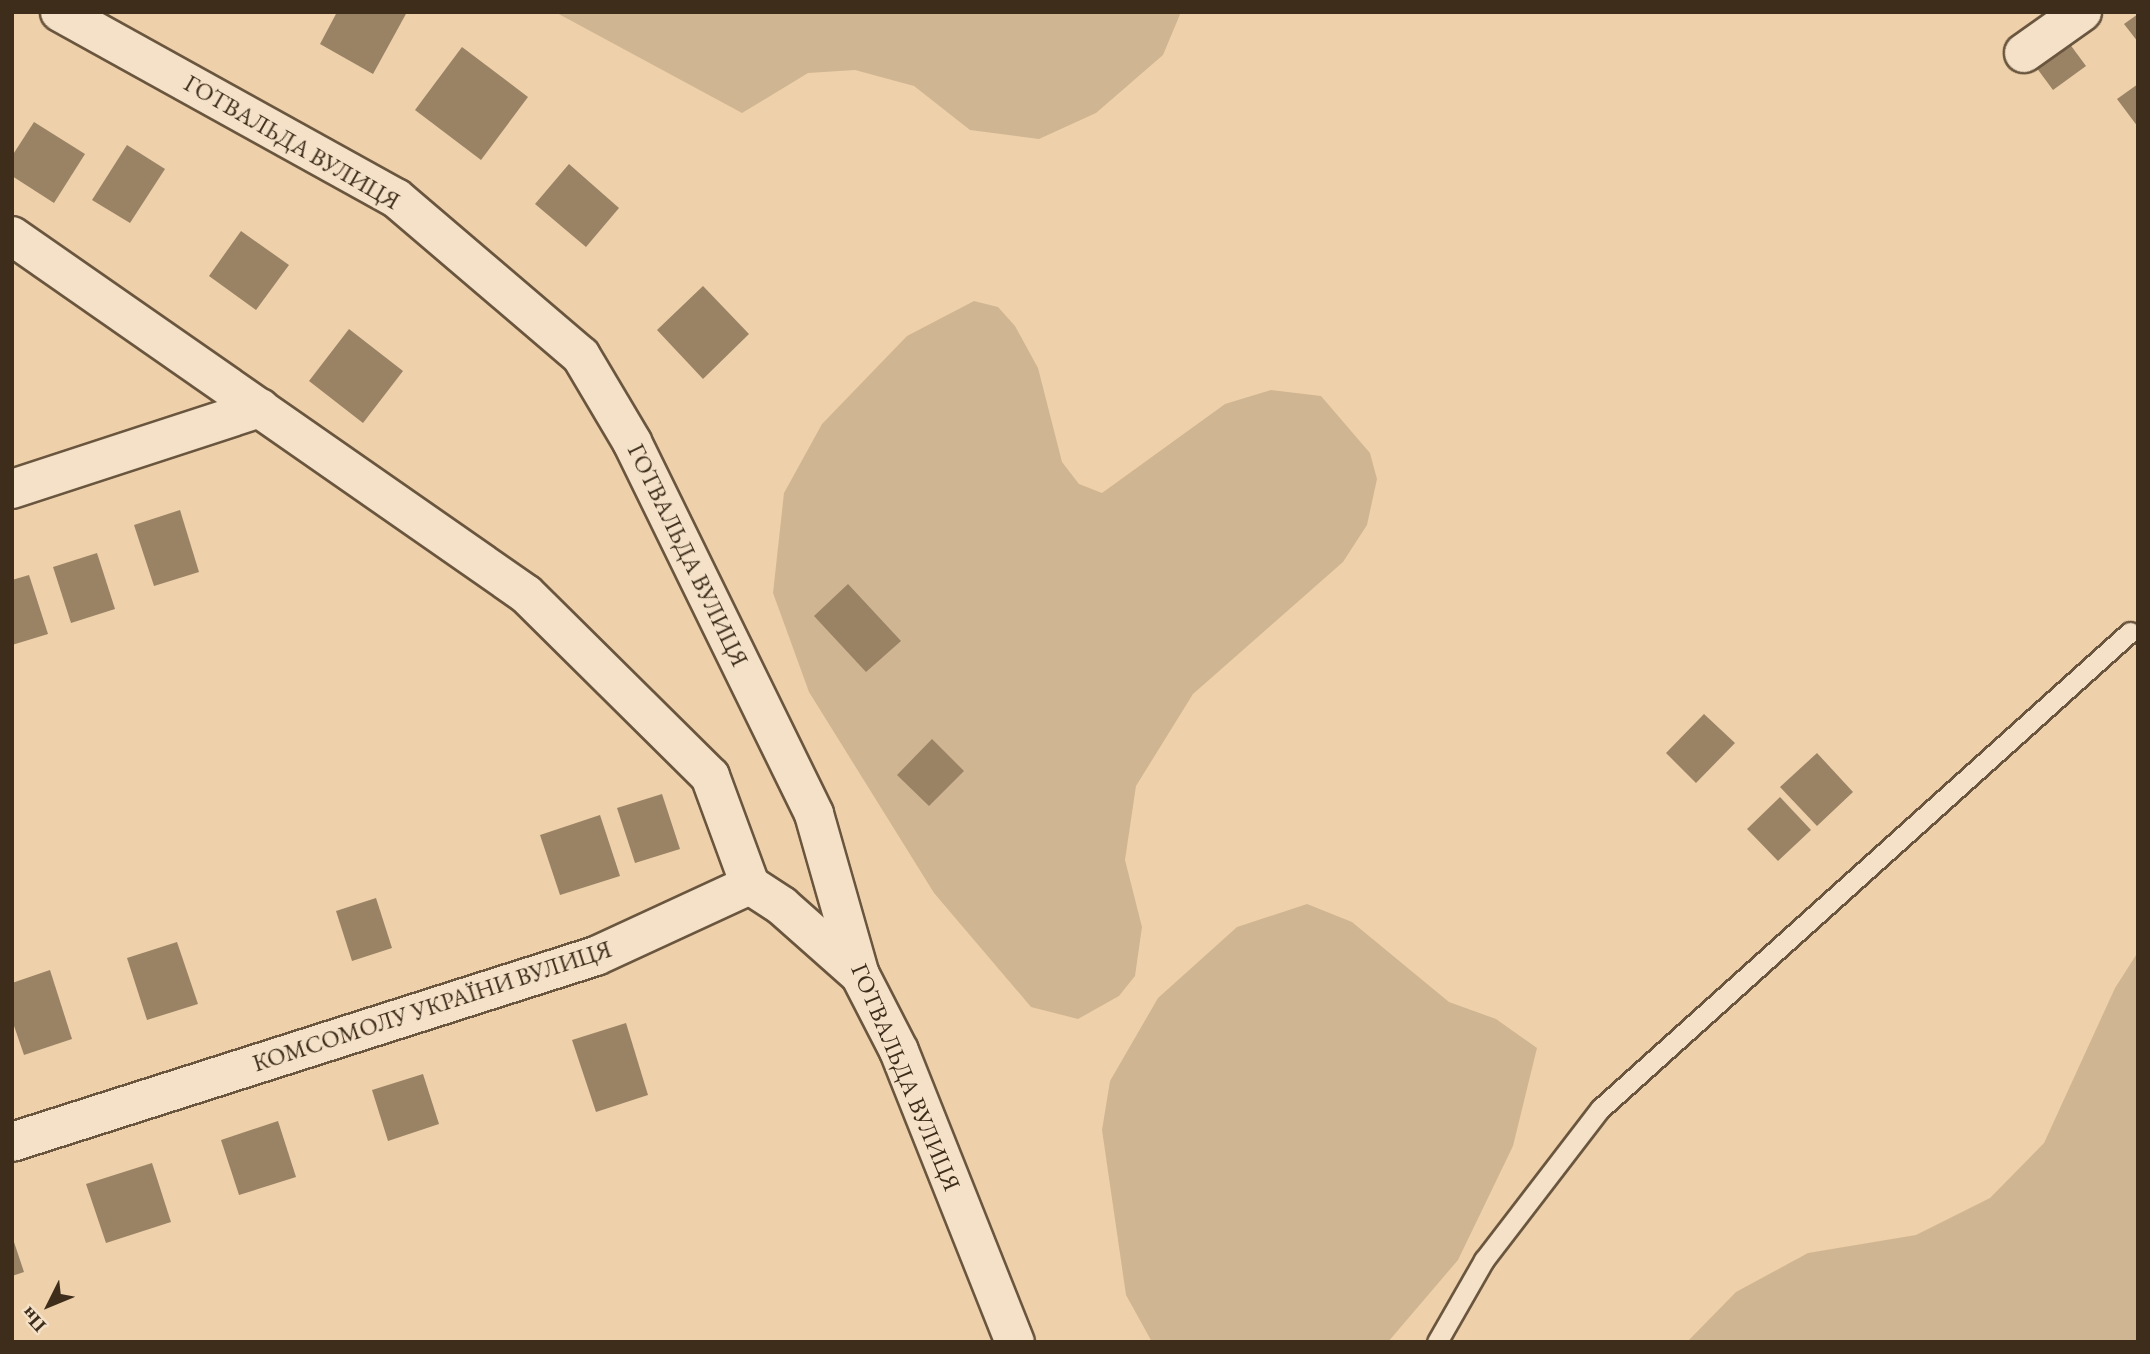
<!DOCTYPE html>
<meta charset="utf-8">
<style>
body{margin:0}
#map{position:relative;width:2150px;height:1354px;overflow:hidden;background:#eed1aa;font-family:"EB Garamond",serif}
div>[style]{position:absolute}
.green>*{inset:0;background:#d0b592}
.building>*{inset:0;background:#9a8265}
.roads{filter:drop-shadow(2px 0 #6a563f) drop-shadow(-2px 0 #6a563f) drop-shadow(0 2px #6a563f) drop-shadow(0 -2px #6a563f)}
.lane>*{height:19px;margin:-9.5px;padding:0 9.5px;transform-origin:9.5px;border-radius:9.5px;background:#f4e1c8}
.street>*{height:38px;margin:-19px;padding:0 19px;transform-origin:19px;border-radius:19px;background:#f4e1c8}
span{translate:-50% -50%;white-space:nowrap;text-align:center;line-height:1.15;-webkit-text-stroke:5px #f4e1c8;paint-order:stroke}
.street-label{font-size:24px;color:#3e2d1b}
.frame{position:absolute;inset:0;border:14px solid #3e2d1b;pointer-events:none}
.north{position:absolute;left:14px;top:1270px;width:70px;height:70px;-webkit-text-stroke:5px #f4e1c8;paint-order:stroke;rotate:227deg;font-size:19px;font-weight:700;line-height:28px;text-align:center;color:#3e2d1b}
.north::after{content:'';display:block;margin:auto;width:24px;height:32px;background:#3e2d1b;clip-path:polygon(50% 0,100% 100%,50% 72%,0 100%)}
</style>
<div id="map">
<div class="green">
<i style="clip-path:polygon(555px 12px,1181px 12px,1163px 55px,1096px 113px,1039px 139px,970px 130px,914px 86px,855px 70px,808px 73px,742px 113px)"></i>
<i style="clip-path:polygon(974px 301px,998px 307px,1015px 326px,1038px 368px,1062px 462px,1079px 484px,1102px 493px,1225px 404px,1271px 390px,1321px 396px,1370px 453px,1377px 479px,1367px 525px,1343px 562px,1193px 694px,1136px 786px,1125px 860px,1142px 927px,1135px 976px,1119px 996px,1078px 1019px,1031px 1007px,934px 893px,809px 692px,773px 593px,784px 493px,822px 424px,907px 336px)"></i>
<i style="clip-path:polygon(1307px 904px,1352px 922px,1449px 1002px,1496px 1019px,1537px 1048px,1513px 1146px,1458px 1260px,1388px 1342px,1152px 1342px,1126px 1295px,1102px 1130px,1110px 1081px,1158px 998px,1237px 927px)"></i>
<i style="clip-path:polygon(2138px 952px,2138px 1342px,1687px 1342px,1736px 1292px,1808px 1253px,1916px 1235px,1990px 1198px,2044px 1143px,2115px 988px)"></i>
</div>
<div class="building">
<i style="clip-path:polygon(337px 12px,407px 12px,373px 74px,320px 44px)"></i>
<i style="clip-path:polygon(2138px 14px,2138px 42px,2124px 24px)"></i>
<i style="clip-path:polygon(2069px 43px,2086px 66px,2053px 90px,2036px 67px)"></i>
<i style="clip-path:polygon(462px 47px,528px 97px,481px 160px,415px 110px)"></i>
<i style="clip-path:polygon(2138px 84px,2138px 127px,2117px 99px)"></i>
<i style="clip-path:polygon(34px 122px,85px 154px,54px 203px,12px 176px,12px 156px)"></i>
<i style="clip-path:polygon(127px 145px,165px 169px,130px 223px,92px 200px)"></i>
<i style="clip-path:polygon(569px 164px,619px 208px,586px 247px,535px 204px)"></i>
<i style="clip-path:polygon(241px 231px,289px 265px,256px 310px,209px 276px)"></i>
<i style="clip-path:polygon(703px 286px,749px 334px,703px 379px,657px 330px)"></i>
<i style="clip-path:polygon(349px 329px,403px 371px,363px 423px,309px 381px)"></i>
<i style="clip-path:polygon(180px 510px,199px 572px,154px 586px,134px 525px)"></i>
<i style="clip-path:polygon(97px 553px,115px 609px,71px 623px,53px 567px)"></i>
<i style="clip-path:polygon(29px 575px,48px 634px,12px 645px,12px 580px)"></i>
<i style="clip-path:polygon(848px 584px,901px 641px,866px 672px,814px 616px)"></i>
<i style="clip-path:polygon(1704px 714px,1735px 743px,1696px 783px,1666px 753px)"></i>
<i style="clip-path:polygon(932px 739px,964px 771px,929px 806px,897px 775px)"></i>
<i style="clip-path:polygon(1817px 753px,1853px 792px,1817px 826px,1780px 787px)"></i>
<i style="clip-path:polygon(662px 794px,680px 849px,635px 863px,617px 808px)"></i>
<i style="clip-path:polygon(1780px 797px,1811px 830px,1778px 861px,1747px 829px)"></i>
<i style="clip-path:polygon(600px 815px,620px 876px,560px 895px,540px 835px)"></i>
<i style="clip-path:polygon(376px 898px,392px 948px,352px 961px,336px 911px)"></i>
<i style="clip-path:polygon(177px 942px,198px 1004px,147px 1020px,127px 958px)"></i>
<i style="clip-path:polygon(50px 970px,72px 1039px,24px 1055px,12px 1020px,12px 983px)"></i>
<i style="clip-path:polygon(626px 1023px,648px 1095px,596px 1112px,572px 1040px)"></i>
<i style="clip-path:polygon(423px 1074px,439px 1124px,388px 1141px,372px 1090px)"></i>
<i style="clip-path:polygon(278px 1121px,296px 1177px,239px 1195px,221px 1140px)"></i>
<i style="clip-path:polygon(152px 1163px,171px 1222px,106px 1243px,86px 1184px)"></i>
<i style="clip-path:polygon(12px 1236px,24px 1272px,12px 1276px)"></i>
</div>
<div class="roads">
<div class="lane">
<i style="left:1437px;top:1342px;width:95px;rotate:-60.2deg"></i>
<i style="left:1484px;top:1260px;width:190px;rotate:-52.5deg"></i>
<i style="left:1600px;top:1109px;width:713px;rotate:-41.99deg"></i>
</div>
<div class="street">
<i style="left:60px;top:12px;width:384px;rotate:29deg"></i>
<i style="left:396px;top:198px;width:243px;rotate:40.5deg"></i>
<i style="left:581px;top:356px;width:100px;rotate:59.3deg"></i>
<i style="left:632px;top:442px;width:414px;rotate:63.9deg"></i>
<i style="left:814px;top:814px;width:167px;rotate:74.1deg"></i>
<i style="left:860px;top:975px;width:85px;rotate:62.8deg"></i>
<i style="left:899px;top:1051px;width:313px;rotate:68.3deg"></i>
<i style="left:2024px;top:53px;width:71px;rotate:-35.3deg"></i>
<i style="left:12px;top:236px;width:626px;rotate:34.86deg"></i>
<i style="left:526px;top:594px;width:259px;rotate:44.7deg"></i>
<i style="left:710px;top:776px;width:116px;rotate:69.8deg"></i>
<i style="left:12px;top:489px;width:261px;rotate:-18.1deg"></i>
<i style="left:12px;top:1142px;width:613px;rotate:-17.67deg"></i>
<i style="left:596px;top:956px;width:170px;rotate:-24.8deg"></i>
<i style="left:750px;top:885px;width:38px;rotate:33deg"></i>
<i style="left:782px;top:906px;width:104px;rotate:41.5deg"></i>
</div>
</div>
<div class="street-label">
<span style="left:292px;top:142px;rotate:30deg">ГОТВАЛЬДА ВУЛИЦЯ</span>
<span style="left:688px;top:555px;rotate:64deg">ГОТВАЛЬДА ВУЛИЦЯ</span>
<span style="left:432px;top:1006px;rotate:-18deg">КОМСОМОЛУ УКРАЇНИ ВУЛИЦЯ</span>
<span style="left:906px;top:1077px;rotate:67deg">ГОТВАЛЬДА ВУЛИЦЯ</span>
</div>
<div class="frame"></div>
<div class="north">Пн</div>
</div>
